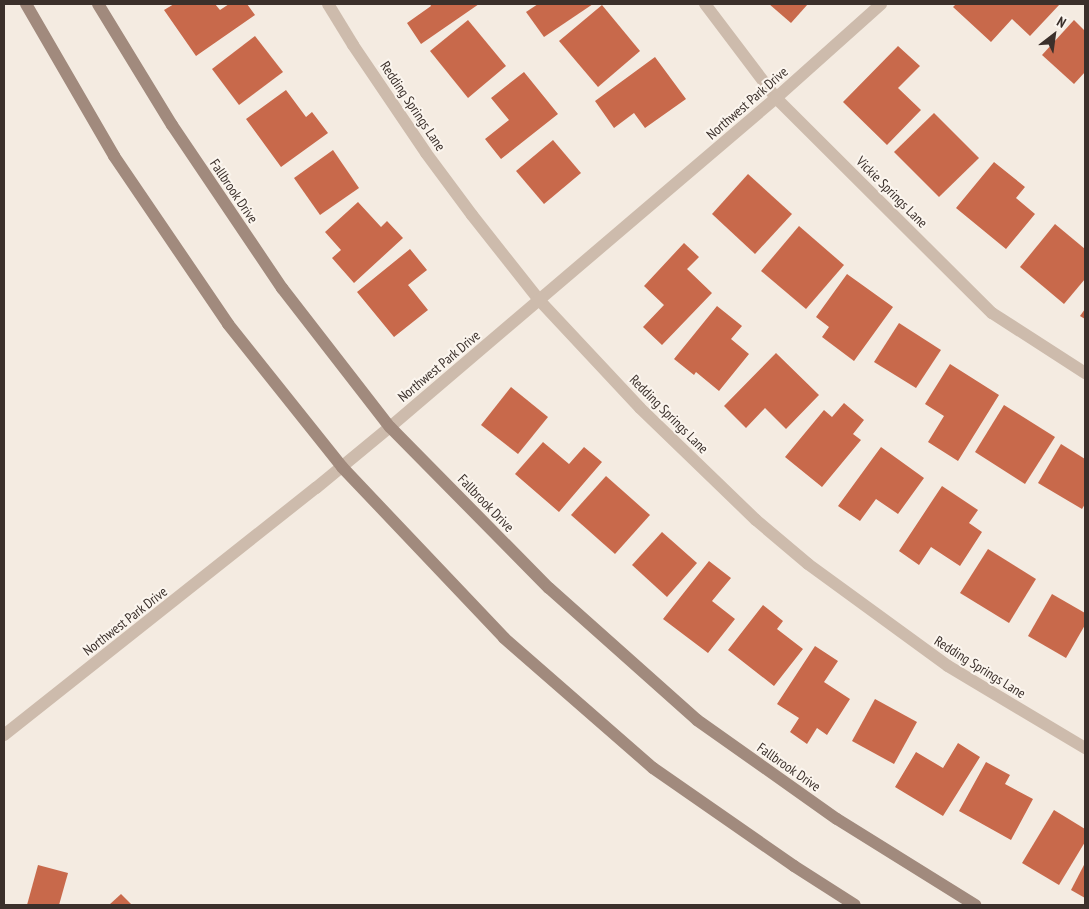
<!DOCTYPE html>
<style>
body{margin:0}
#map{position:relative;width:1089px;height:909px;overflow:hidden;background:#f4ebe1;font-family:"PT Sans Narrow",sans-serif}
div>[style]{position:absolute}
.building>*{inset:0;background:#c8694b}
.minor>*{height:12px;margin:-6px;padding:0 6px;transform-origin:6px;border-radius:6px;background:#cdbbac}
.tertiary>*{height:12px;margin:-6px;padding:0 6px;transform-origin:6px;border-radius:6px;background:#cdbbac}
.secondary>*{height:12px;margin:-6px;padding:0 6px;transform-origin:6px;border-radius:6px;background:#a18a7d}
span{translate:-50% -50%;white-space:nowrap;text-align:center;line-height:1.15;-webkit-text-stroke:4px #fbf5ee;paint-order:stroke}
.street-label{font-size:14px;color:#3b302b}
.frame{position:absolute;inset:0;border:5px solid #3b302b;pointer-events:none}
.north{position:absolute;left:1029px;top:10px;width:50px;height:50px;-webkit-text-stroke:4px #fbf5ee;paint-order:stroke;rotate:30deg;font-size:14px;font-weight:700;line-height:20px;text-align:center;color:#3b302b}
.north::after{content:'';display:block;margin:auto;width:18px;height:22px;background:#3b302b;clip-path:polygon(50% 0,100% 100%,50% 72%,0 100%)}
</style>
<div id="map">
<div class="building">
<i style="clip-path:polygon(174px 4px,215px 4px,220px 10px,229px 4px,247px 4px,255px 15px,196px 56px,164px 10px)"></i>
<i style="clip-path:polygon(430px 4px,479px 4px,421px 44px,407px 23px,431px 6px)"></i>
<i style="clip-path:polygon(538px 4px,593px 4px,544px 37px,526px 12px)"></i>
<i style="clip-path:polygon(769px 4px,808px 4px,791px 23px)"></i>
<i style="clip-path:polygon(956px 4px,1060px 4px,1030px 36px,1012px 19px,991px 42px,953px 7px)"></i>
<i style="clip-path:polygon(602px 5px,640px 51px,598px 87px,559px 41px)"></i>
<i style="clip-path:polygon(468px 20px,506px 66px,468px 98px,430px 51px)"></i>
<i style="clip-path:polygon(1074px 20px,1085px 31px,1085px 72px,1074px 84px,1042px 55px)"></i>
<i style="clip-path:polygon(255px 36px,283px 72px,239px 105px,212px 69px)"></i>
<i style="clip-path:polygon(898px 46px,920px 66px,898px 88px,921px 110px,887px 145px,843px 102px)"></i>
<i style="clip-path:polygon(655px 57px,686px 99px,645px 128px,634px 113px,614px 128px,595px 101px)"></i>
<i style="clip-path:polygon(524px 72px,558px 114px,501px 159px,485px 139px,509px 120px,491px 98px)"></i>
<i style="clip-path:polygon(286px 90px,306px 117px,312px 112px,328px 133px,281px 167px,246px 119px)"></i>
<i style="clip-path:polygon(934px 113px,979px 158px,939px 197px,894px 152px)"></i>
<i style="clip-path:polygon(553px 140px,581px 173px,544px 204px,516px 171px)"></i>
<i style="clip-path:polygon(333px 150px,359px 188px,320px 215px,294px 178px)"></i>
<i style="clip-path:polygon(994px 162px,1025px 187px,1016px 198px,1035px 214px,1006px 249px,956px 208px)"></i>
<i style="clip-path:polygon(748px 174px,792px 214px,755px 254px,712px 214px)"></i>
<i style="clip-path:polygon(358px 202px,381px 227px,387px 221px,403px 238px,354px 283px,332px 258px,341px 250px,325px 232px)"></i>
<i style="clip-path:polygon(1055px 224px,1085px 249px,1085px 279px,1064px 304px,1020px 267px)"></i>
<i style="clip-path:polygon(799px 226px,844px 265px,806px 309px,761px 271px)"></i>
<i style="clip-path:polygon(684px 243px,699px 257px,687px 269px,712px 293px,662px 345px,643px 327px,664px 305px,644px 286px)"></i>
<i style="clip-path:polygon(410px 249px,427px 270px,408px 285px,428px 310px,394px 337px,357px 292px)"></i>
<i style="clip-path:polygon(847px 274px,893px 307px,854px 361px,822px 337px,829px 327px,816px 317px)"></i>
<i style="clip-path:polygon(717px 306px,742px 326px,731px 339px,749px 354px,719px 391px,696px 372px,694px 375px,674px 359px)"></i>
<i style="clip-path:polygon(1085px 309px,1085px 319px,1080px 316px)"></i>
<i style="clip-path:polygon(899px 323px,941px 350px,916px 388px,874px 362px)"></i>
<i style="clip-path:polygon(776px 353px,819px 395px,786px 429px,765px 408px,746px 428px,724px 406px)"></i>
<i style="clip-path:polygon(950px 364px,999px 395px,958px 461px,928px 442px,944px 416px,925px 404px)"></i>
<i style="clip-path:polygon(511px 387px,548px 417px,518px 454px,481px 425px)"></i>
<i style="clip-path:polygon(844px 403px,864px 420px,853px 434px,861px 440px,822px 487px,785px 457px,824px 410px,832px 417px)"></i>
<i style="clip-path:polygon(1004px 405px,1055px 437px,1025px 484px,975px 452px)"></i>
<i style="clip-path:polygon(543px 442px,569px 464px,584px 447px,602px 462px,559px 512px,515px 474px)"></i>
<i style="clip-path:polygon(1061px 444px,1085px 459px,1085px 504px,1082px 509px,1038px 483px)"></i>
<i style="clip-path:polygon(881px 447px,924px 478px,898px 514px,876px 499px,860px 521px,838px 506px)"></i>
<i style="clip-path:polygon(606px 476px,650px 515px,615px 554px,571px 515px)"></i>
<i style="clip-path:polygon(942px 486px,978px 510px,969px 523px,982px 532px,960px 566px,931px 547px,919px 565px,899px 551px)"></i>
<i style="clip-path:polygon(662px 532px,697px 563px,667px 597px,632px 565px)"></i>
<i style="clip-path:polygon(988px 549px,1036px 579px,1009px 623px,960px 593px)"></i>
<i style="clip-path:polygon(709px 561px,731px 578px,712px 601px,735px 619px,708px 653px,663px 619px)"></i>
<i style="clip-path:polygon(1052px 594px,1085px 613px,1085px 625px,1066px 658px,1028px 636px)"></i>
<i style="clip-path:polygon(763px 605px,783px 621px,777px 629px,803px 649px,774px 686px,728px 650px)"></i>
<i style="clip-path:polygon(815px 646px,838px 661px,824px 682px,850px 699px,827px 735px,817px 728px,807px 744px,790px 732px,799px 718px,777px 704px)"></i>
<i style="clip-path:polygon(875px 699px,917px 722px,894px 764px,852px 741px)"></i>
<i style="clip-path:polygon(958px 743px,980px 757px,943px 816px,895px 787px,916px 752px,943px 768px)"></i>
<i style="clip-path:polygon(986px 762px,1010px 775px,1005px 784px,1033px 799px,1011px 840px,959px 811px)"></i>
<i style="clip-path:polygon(1054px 810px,1085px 829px,1085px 842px,1059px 885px,1022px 863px)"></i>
<i style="clip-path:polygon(1085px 863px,1085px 898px,1071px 890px)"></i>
<i style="clip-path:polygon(38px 865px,68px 873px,59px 905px,27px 905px)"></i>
<i style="clip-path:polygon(121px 894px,132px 905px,109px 905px)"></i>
</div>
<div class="minor">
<i style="left:328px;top:4px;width:48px;rotate:58.6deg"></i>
<i style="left:353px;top:45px;width:130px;rotate:55.9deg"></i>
<i style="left:426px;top:153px;width:77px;rotate:53.4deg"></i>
<i style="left:472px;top:215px;width:110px;rotate:51.7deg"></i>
<i style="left:540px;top:301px;width:146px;rotate:46.9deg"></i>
<i style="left:640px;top:408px;width:161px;rotate:44deg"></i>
<i style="left:756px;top:520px;width:68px;rotate:40.2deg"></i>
<i style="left:808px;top:564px;width:173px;rotate:36.1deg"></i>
<i style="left:948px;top:666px;width:160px;rotate:30.9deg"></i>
<i style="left:705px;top:4px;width:118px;rotate:52.9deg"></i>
<i style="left:776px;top:98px;width:305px;rotate:44.9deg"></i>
<i style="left:992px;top:313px;width:111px;rotate:32.8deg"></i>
<i style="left:390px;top:427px;width:507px;rotate:-40.44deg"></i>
<i style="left:776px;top:98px;width:141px;rotate:-41.8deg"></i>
</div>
<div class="tertiary">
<i style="left:4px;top:735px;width:398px;rotate:-38.4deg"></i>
<i style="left:316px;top:488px;width:96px;rotate:-39.5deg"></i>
</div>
<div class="secondary">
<i style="left:26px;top:4px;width:176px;rotate:59.9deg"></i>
<i style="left:114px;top:156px;width:203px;rotate:55.8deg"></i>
<i style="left:228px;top:324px;width:183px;rotate:51.4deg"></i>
<i style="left:342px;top:467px;width:236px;rotate:46.5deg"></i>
<i style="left:504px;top:638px;width:198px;rotate:41.1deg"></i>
<i style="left:653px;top:768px;width:172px;rotate:34.8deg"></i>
<i style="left:794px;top:866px;width:72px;rotate:32.6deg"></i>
<i style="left:98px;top:4px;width:142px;rotate:58.6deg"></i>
<i style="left:172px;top:125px;width:197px;rotate:56deg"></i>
<i style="left:282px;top:288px;width:176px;rotate:52.2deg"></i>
<i style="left:390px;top:427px;width:226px;rotate:45.4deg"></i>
<i style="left:549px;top:588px;width:198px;rotate:41.7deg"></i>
<i style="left:697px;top:720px;width:171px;rotate:35.3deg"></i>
<i style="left:837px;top:819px;width:163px;rotate:31.9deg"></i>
</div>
<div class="street-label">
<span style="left:747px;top:103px;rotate:-41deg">Northwest Park Drive</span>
<span style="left:413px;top:106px;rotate:56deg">Redding Springs Lane</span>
<span style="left:234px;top:191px;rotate:56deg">Fallbrook Drive</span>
<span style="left:892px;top:192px;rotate:45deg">Vickie Springs Lane</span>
<span style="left:439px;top:366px;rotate:-40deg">Northwest Park Drive</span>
<span style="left:669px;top:414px;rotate:45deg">Redding Springs Lane</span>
<span style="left:486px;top:503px;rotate:46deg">Fallbrook Drive</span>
<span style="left:125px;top:621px;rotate:-38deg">Northwest Park Drive</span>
<span style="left:980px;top:667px;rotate:32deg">Redding Springs Lane</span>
<span style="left:789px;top:767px;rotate:35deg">Fallbrook Drive</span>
</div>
<div class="frame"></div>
<div class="north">N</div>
</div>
